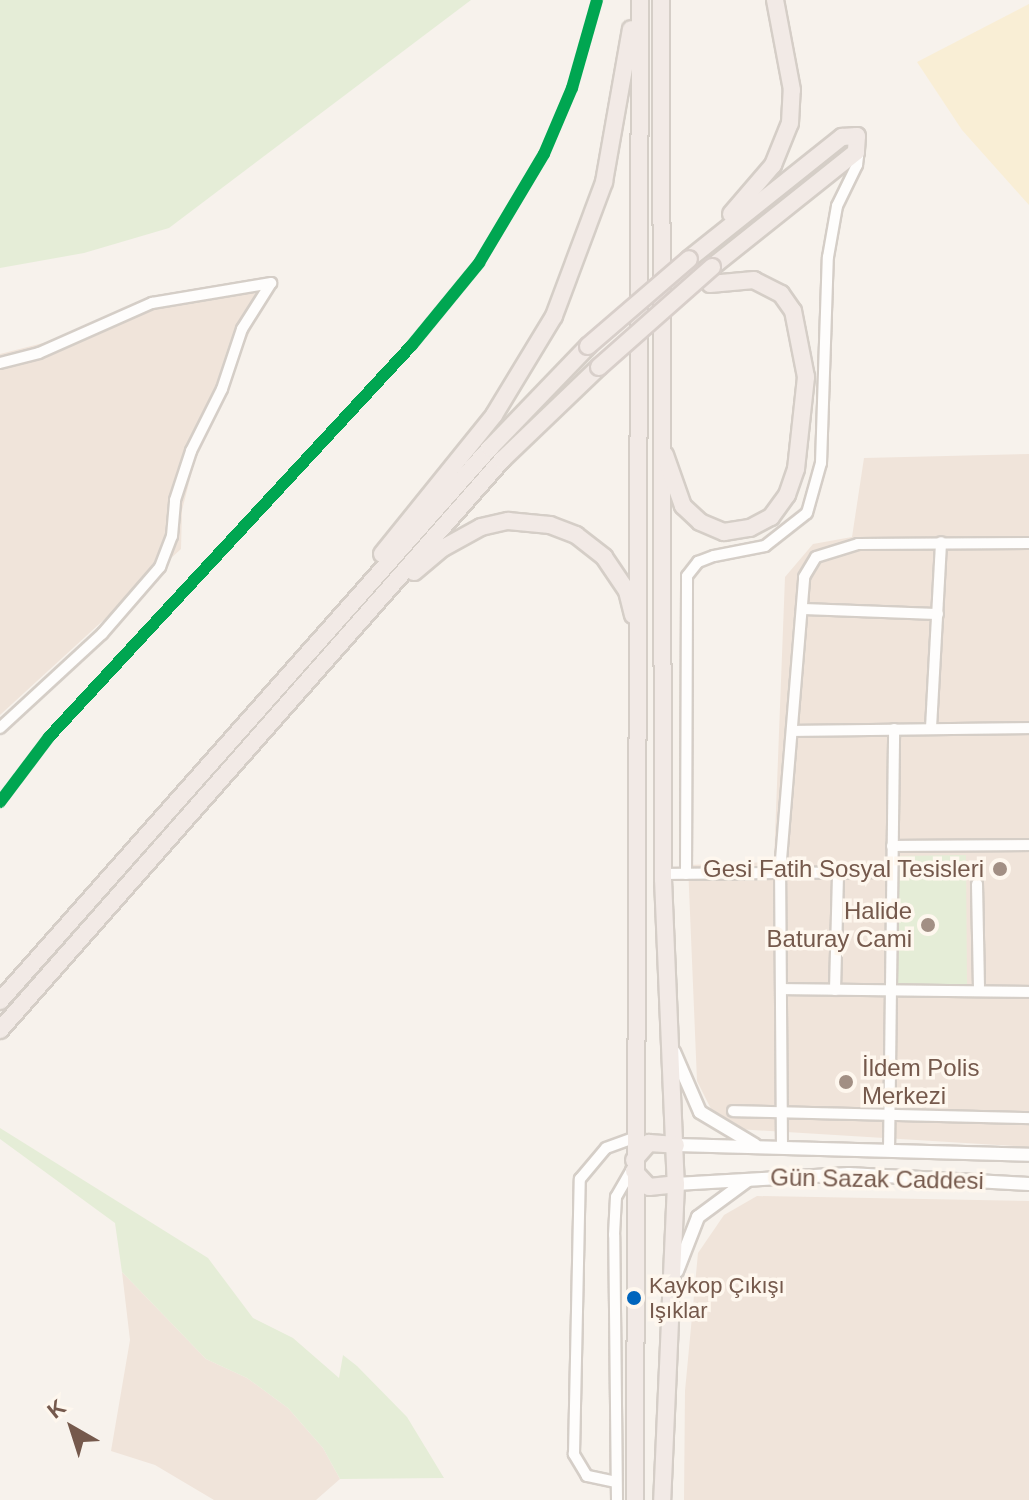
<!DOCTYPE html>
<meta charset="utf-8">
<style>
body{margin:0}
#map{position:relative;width:1029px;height:1500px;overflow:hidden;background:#f7f2ec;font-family:Arial,sans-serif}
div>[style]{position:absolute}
.residential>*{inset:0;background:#f0e4da}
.green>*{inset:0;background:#e5edd7}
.sand>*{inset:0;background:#f9eed5}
.roads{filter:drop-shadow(2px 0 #d5cec7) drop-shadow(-2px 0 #d5cec7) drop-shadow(0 2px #d5cec7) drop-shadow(0 -2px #d5cec7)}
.minor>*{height:10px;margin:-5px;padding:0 5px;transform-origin:5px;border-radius:5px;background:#fefdfc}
.tertiary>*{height:12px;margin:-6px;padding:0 6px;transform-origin:6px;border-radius:6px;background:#fefdfc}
.trunk>*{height:16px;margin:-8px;padding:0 8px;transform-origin:8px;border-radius:8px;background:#f2eae6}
.bridges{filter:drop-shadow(2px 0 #d8cfca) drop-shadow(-2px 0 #d8cfca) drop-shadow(0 2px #d8cfca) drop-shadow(0 -2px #d8cfca)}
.trunk-bridge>*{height:16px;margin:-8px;padding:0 8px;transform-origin:8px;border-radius:8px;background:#f2eae6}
.rail-1>*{height:12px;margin:-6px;padding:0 6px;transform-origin:6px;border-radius:6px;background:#00a651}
.dots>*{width:22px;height:22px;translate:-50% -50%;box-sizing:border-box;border:4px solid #fef7ee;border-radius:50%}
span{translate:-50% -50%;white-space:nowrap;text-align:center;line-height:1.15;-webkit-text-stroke:7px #fef7ee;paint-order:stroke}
.bus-label{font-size:22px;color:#75594c}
.left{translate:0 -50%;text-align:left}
.poi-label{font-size:24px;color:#75594c}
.right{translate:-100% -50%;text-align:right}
.street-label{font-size:24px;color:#75594c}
.north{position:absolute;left:32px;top:1388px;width:80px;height:80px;-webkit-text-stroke:6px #fef7ee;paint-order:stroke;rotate:321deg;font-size:22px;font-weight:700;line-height:32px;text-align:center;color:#75594c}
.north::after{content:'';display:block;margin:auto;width:28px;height:36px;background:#75594c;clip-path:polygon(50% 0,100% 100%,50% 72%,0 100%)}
</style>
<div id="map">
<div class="residential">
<i style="clip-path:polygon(252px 279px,263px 302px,198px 448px,182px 510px,181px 549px,0 715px,0 354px,47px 342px,147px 300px)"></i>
<i style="clip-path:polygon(1029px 454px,1029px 1147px,737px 1129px,713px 1113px,697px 1081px,688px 865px,774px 862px,785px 577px,813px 544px,852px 537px,864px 458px)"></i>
<i style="clip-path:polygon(757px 1196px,1029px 1201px,1029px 1500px,684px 1500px,685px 1391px,698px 1253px,724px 1215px)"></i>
<i style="clip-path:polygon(122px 1272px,206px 1359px,247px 1378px,288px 1408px,323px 1448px,340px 1479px,316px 1500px,214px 1500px,155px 1465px,111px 1451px,130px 1340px)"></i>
</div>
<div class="green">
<i style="clip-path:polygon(0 0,471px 0,169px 228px,84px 253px,0 268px)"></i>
<i style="clip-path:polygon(966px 855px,967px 987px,896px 987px,896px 856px)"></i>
<i style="clip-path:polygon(0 1128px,208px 1258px,253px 1318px,293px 1338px,339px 1378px,343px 1355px,357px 1366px,407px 1417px,444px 1478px,340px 1479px,323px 1448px,288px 1408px,247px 1378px,206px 1359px,122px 1272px,115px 1223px,0 1139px)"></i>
</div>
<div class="sand">
<i style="clip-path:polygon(1029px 4px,1029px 205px,962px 130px,917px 62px)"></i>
</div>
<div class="roads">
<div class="minor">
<i style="left:0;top:363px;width:40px;rotate:-14.4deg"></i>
<i style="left:39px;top:353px;width:124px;rotate:-23.9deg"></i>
<i style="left:152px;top:303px;width:121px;rotate:-9.5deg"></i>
<i style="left:802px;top:609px;width:136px;rotate:2.1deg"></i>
<i style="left:0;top:728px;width:139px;rotate:-42.7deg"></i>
<i style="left:102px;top:634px;width:89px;rotate:-49.1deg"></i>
<i style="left:160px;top:567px;width:33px;rotate:-69deg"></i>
<i style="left:172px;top:536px;width:36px;rotate:-85deg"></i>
<i style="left:175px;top:500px;width:52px;rotate:-71.9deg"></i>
<i style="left:191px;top:451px;width:69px;rotate:-63.4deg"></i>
<i style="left:222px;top:389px;width:63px;rotate:-71.6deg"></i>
<i style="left:242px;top:329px;width:54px;rotate:-57.8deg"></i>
<i style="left:931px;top:728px;width:186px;rotate:-86.9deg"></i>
<i style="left:793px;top:731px;width:236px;rotate:-0.7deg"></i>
<i style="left:892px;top:846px;width:137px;rotate:-0.4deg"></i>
<i style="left:663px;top:874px;width:229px;rotate:-0.5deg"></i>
<i style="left:686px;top:874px;width:298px;rotate:-89.8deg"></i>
<i style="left:687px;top:576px;width:18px;rotate:-52deg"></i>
<i style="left:698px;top:562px;width:17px;rotate:-21deg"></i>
<i style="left:714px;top:556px;width:52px;rotate:-11.1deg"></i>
<i style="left:765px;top:546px;width:53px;rotate:-38.2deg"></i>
<i style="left:807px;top:513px;width:52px;rotate:-74.4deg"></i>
<i style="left:821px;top:463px;width:206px;rotate:-88.1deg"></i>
<i style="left:828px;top:257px;width:52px;rotate:-80deg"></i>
<i style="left:837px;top:206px;width:46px;rotate:-64deg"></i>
<i style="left:857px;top:165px;width:16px;rotate:-83deg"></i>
<i style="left:977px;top:884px;width:107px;rotate:88.9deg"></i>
<i style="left:781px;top:989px;width:248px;rotate:0.7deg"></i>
<i style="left:835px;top:990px;width:118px;rotate:-88.5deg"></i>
<i style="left:733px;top:1111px;width:296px;rotate:1.4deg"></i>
<i style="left:782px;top:1148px;width:276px;rotate:-90.4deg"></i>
<i style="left:780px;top:872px;width:296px;rotate:-85.3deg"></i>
<i style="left:804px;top:577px;width:23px;rotate:-59deg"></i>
<i style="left:816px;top:557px;width:44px;rotate:-17.2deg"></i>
<i style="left:858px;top:544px;width:171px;rotate:-0.3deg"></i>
<i style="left:889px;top:1150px;width:421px;rotate:-89.3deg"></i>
<i style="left:616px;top:1482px;width:30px;rotate:-168deg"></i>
<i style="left:587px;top:1476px;width:26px;rotate:-121deg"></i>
<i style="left:574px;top:1454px;width:275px;rotate:-88.8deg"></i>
<i style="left:580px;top:1179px;width:40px;rotate:-50deg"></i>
<i style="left:606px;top:1148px;width:30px;rotate:-20deg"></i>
<i style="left:617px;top:1500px;width:265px;rotate:-90.6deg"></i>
<i style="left:614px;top:1235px;width:38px;rotate:-87deg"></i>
<i style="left:616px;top:1197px;width:34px;rotate:-60deg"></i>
</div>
<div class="tertiary">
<i style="left:674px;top:1052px;width:65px;rotate:66.6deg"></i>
<i style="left:700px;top:1112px;width:64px;rotate:31deg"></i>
<i style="left:676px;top:1145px;width:353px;rotate:1.6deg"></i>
<i style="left:676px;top:1184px;width:173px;rotate:-3.3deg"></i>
<i style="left:849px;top:1174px;width:180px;rotate:3.2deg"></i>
<i style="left:677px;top:1271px;width:58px;rotate:-68.7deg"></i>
<i style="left:698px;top:1217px;width:62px;rotate:-36.5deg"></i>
</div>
<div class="trunk">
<i style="left:661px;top:0;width:879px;rotate:89.87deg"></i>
<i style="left:663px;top:879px;width:305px;rotate:87.6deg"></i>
<i style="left:676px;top:1184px;width:316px;rotate:92.5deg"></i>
<i style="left:731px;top:214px;width:65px;rotate:-49.4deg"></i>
<i style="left:773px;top:165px;width:45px;rotate:-68deg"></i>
<i style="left:790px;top:123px;width:33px;rotate:-87deg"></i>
<i style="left:792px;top:90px;width:92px;rotate:-100.7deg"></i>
<i style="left:689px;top:259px;width:196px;rotate:-38.6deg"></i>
<i style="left:842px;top:137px;width:15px;rotate:-4deg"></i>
<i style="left:857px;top:136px;width:16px;rotate:94deg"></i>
<i style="left:856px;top:152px;width:184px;rotate:141.4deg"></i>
<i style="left:665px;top:455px;width:54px;rotate:70.6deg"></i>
<i style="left:683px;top:506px;width:23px;rotate:43deg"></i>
<i style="left:700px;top:522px;width:26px;rotate:23deg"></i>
<i style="left:724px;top:532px;width:26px;rotate:-9deg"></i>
<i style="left:750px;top:528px;width:24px;rotate:-28deg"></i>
<i style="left:771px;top:517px;width:27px;rotate:-54deg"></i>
<i style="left:787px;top:495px;width:28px;rotate:-71deg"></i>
<i style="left:796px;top:469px;width:93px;rotate:-83.8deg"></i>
<i style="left:806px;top:377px;width:67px;rotate:-101.1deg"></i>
<i style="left:793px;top:311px;width:21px;rotate:-125deg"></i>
<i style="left:781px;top:294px;width:30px;rotate:-153deg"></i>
<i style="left:754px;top:280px;width:44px;rotate:174.8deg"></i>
<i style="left:382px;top:554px;width:179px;rotate:-51.1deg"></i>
<i style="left:494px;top:415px;width:116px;rotate:-58.8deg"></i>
<i style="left:554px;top:316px;width:143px;rotate:-69.5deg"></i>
<i style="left:604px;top:182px;width:155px;rotate:-80deg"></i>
<i style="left:414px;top:572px;width:38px;rotate:-40deg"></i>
<i style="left:443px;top:548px;width:43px;rotate:-28.9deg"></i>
<i style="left:481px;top:527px;width:28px;rotate:-13deg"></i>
<i style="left:508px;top:521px;width:42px;rotate:5.4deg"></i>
<i style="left:550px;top:525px;width:28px;rotate:21deg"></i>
<i style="left:576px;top:535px;width:36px;rotate:38deg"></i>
<i style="left:604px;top:557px;width:41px;rotate:55.9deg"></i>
<i style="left:627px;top:591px;width:25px;rotate:76deg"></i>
<i style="left:0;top:1001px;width:739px;rotate:-48.46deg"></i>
<i style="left:490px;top:448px;width:141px;rotate:-46.1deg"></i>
<i style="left:0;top:1030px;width:760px;rotate:-48.63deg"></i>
<i style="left:502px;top:460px;width:134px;rotate:-43.8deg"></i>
<i style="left:634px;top:1160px;width:23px;rotate:-49deg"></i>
<i style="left:649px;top:1143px;width:27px;rotate:4deg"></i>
<i style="left:634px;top:1171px;width:22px;rotate:47deg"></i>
<i style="left:649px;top:1187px;width:27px;rotate:-6deg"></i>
<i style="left:635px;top:1500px;width:1500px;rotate:-89.81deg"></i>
</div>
</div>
<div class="bridges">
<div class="trunk-bridge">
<i style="left:588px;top:346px;width:133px;rotate:-40.7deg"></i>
<i style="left:599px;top:367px;width:151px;rotate:-41.5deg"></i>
</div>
</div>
<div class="rail-1">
<i style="left:0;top:802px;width:81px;rotate:-53deg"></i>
<i style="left:49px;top:737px;width:534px;rotate:-47.2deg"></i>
<i style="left:412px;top:345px;width:106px;rotate:-50.7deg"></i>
<i style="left:479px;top:263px;width:127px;rotate:-59.2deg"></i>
<i style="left:544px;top:154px;width:72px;rotate:-67deg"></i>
<i style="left:572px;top:88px;width:91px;rotate:-74.1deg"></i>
</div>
<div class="dots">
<i style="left:1000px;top:869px;background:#a28f84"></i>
<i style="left:928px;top:925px;background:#a28f84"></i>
<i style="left:846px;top:1082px;background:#a28f84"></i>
<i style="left:634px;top:1298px;background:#0065bd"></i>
</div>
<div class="bus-label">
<span class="left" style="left:649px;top:1298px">Kaykop Çıkışı<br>Işıklar</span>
</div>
<div class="poi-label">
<span class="right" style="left:984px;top:869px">Gesi Fatih Sosyal Tesisleri</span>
<span class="right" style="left:912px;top:925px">Halide<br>Baturay Cami</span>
<span class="left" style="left:862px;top:1082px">İldem Polis<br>Merkezi</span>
</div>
<div class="street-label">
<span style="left:877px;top:1179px;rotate:1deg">Gün Sazak Caddesi</span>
</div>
<div class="north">K</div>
</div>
